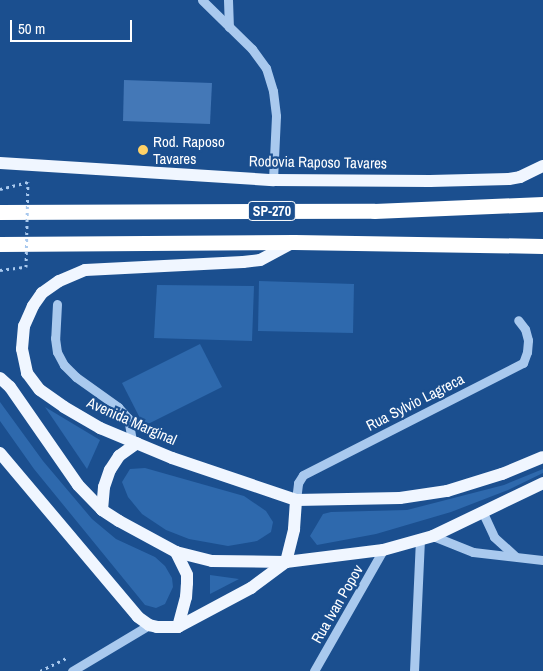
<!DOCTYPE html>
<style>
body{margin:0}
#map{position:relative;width:543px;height:671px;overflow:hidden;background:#1b4f8f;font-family:"Archivo Narrow",sans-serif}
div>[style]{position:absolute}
.green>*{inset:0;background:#2e69ad}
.building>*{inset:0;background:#4478b7}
.path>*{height:3px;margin-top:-1.5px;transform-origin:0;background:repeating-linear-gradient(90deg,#a9c9ee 0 2.5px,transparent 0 6.5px)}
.minor>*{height:9px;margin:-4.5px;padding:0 4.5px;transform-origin:4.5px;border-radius:4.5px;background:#a9c9ee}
.major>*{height:12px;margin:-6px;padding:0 6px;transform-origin:6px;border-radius:6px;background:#f0f6ff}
.highway>*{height:15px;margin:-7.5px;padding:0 7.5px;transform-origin:7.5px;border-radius:7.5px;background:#fff}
.path-bridge>*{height:3px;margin-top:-1.5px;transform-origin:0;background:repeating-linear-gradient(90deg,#a9c9ee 0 2.5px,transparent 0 6.5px)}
.dots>*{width:14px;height:14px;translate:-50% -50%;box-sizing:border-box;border:2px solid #1b4f8f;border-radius:50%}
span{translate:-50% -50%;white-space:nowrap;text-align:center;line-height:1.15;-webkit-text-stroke:4.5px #1b4f8f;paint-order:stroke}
.shield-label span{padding:1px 4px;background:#1b4f8f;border:1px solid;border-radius:4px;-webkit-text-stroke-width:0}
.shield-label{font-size:14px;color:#fff;font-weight:700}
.poi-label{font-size:15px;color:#fff}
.left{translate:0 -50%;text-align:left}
.street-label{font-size:15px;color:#fff}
.scale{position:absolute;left:10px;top:20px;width:122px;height:22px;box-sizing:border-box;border:2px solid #fff;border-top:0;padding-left:6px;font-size:15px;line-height:18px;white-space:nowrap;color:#fff;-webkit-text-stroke:4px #1b4f8f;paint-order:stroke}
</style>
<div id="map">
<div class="green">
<i style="clip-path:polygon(259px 281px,354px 284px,353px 333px,258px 331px)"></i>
<i style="clip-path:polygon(157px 285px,254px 286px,252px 341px,154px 338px)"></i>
<i style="clip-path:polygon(200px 344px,222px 387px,144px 426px,122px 383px)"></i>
<i style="clip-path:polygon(0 402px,43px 461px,92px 519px,116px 539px,155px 557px,165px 566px,172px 578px,173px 587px,165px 604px,156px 608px,145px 605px,34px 469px,0 421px)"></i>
<i style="clip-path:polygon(45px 407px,100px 440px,87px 469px)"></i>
<i style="clip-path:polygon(145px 468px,244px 496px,266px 511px,273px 522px,271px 532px,257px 541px,228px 546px,189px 539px,166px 530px,142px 514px,128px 497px,122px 482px,130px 469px)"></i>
<i style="clip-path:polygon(543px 469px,543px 473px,508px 490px,451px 512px,376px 534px,317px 545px,310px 536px,323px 514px,331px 512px,407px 510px,504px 485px)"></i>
<i style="clip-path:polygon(210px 575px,239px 579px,210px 594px)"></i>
</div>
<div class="building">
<i style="clip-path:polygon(124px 80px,212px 83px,210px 124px,123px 121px)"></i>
</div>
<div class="path">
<i style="left:0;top:189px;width:29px;rotate:-14deg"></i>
<i style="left:0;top:270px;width:26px;rotate:-7deg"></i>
<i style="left:40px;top:671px;width:32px;rotate:-26deg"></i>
</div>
<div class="minor">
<i style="left:202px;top:0;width:70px;rotate:44.4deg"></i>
<i style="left:252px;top:49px;width:24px;rotate:54deg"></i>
<i style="left:266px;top:68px;width:24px;rotate:73deg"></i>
<i style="left:273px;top:91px;width:25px;rotate:83deg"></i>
<i style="left:276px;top:116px;width:64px;rotate:92.7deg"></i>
<i style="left:228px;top:0;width:27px;rotate:88deg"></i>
<i style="left:57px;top:304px;width:34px;rotate:93deg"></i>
<i style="left:55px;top:338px;width:14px;rotate:82deg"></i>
<i style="left:57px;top:352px;width:15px;rotate:62deg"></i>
<i style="left:64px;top:365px;width:17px;rotate:45deg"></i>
<i style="left:76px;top:377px;width:52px;rotate:35.5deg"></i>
<i style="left:118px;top:407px;width:15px;rotate:48deg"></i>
<i style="left:128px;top:418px;width:23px;rotate:80deg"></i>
<i style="left:296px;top:500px;width:17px;rotate:-83deg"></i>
<i style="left:298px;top:483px;width:9px;rotate:-58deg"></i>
<i style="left:303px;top:475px;width:247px;rotate:-27deg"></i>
<i style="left:523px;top:363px;width:12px;rotate:-70deg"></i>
<i style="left:527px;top:352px;width:12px;rotate:-85deg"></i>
<i style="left:528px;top:340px;width:11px;rotate:-105deg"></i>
<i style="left:525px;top:329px;width:11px;rotate:-128deg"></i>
<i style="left:483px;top:513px;width:26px;rotate:65deg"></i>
<i style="left:494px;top:537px;width:28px;rotate:42deg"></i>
<i style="left:433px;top:536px;width:43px;rotate:21.8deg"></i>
<i style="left:473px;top:552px;width:70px;rotate:6.5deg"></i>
<i style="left:72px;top:671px;width:90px;rotate:-30.9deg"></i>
<i style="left:314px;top:671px;width:139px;rotate:-60.3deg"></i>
<i style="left:414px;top:671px;width:131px;rotate:-87.4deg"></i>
</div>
<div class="major">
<i style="left:0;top:163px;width:274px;rotate:3.6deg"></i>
<i style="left:273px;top:180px;width:157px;rotate:0.4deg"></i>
<i style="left:430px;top:181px;width:79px;rotate:-1.5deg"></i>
<i style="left:509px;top:179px;width:11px;rotate:-10deg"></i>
<i style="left:520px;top:177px;width:25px;rotate:-26deg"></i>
<i style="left:294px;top:242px;width:38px;rotate:152deg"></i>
<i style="left:260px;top:260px;width:17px;rotate:173deg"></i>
<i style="left:243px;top:262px;width:158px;rotate:177.1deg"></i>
<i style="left:85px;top:270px;width:28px;rotate:157deg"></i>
<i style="left:59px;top:281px;width:21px;rotate:145deg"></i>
<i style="left:42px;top:293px;width:16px;rotate:125deg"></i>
<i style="left:33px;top:306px;width:22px;rotate:114deg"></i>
<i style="left:24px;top:326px;width:23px;rotate:95deg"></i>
<i style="left:22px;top:349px;width:25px;rotate:78deg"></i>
<i style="left:27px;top:373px;width:21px;rotate:53deg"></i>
<i style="left:40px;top:390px;width:29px;rotate:35deg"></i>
<i style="left:64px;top:407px;width:42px;rotate:30.3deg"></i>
<i style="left:100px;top:428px;width:78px;rotate:22.6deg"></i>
<i style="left:172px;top:458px;width:131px;rotate:18.7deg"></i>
<i style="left:296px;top:500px;width:104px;rotate:-1.1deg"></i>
<i style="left:400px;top:498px;width:48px;rotate:-8.5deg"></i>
<i style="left:447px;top:491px;width:58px;rotate:-17.2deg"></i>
<i style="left:502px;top:474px;width:44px;rotate:-22.5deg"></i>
<i style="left:0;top:378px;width:13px;rotate:42deg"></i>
<i style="left:10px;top:387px;width:119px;rotate:55.2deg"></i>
<i style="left:78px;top:485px;width:35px;rotate:46deg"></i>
<i style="left:102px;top:510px;width:20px;rotate:33deg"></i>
<i style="left:119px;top:521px;width:65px;rotate:28.5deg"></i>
<i style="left:176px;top:552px;width:37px;rotate:14deg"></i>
<i style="left:212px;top:561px;width:74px;rotate:0.8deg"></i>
<i style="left:286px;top:562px;width:98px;rotate:-7.1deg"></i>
<i style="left:383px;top:550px;width:52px;rotate:-15.6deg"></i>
<i style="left:433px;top:536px;width:122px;rotate:-25.7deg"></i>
<i style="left:0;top:453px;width:214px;rotate:49.9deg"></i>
<i style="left:138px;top:617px;width:14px;rotate:36deg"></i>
<i style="left:149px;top:625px;width:8px;rotate:14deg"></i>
<i style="left:157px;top:627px;width:21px"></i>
<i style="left:178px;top:627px;width:83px;rotate:-28.1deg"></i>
<i style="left:251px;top:588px;width:44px;rotate:-36.6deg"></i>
<i style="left:102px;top:510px;width:23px;rotate:-85deg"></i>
<i style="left:104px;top:487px;width:18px;rotate:-71deg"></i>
<i style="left:110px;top:470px;width:17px;rotate:-57deg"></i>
<i style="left:119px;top:456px;width:22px;rotate:-36deg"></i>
<i style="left:176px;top:552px;width:25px;rotate:64deg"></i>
<i style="left:187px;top:575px;width:8px;rotate:90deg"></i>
<i style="left:187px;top:583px;width:14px;rotate:94deg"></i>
<i style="left:186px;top:597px;width:31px;rotate:105deg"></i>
<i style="left:286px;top:562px;width:34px;rotate:-76deg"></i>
<i style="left:294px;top:529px;width:29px;rotate:-86deg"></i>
</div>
<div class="highway">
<i style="left:0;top:212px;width:374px;rotate:-0.2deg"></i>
<i style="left:374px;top:211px;width:169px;rotate:-2.4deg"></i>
<i style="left:0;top:244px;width:294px;rotate:-0.4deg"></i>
<i style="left:294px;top:242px;width:249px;rotate:0.9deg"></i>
</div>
<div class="path-bridge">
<i style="left:26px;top:267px;width:85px;rotate:-88.7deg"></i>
</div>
<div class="dots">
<i style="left:143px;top:150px;background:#ffd166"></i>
</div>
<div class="shield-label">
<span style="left:272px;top:211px">SP-270</span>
</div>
<div class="poi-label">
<span class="left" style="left:153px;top:150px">Rod. Raposo<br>Tavares</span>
</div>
<div class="street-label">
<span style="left:318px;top:162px;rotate:1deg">Rodovia Raposo Tavares</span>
<span style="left:415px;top:402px;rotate:-27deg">Rua Sylvio Lagreca</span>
<span style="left:132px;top:421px;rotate:24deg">Avenida Marginal</span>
<span style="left:337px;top:604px;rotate:-60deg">Rua Ivan Popov</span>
</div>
<div class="scale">50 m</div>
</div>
